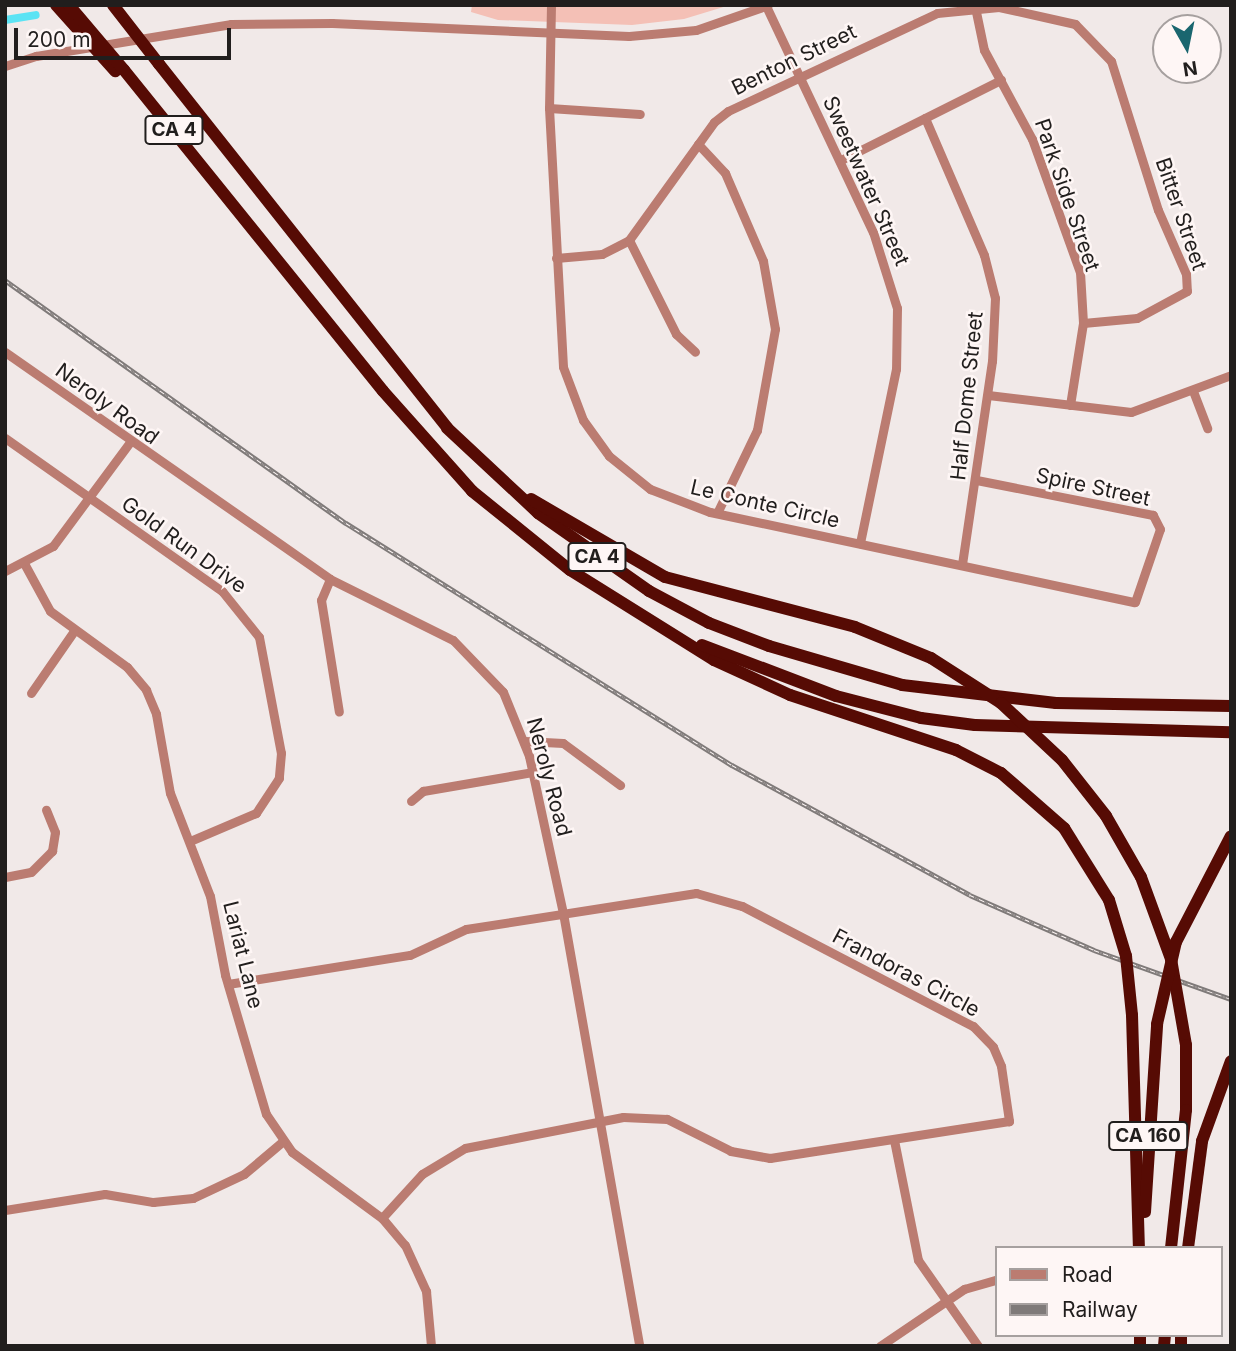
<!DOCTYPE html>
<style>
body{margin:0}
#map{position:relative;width:1236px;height:1351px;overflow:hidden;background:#f1e9e8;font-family:Inter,sans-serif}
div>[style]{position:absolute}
.green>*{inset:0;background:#f4c0b6}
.canal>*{height:8px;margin:-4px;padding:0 4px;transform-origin:4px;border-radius:4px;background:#5ce3f4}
.minor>*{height:9px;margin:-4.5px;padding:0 4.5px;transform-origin:4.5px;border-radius:4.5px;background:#bb7c71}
.highway>*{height:12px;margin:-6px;padding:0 6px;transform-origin:6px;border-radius:6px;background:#560b04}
.rail>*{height:4.5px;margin-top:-2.25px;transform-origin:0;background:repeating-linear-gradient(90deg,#fef6f5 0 5px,#7f7a79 0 10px);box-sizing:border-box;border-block:2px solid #7f7a79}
.highway-bridge>*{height:12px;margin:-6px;padding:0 6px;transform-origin:6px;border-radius:6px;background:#560b04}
span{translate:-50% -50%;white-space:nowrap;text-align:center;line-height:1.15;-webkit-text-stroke:5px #fef6f5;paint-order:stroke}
.shield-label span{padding:2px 5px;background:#fef6f5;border:2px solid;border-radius:5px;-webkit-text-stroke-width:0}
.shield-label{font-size:19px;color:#211e1d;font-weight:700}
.street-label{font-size:21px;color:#211e1d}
.frame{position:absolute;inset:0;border:7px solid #211e1d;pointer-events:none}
.legend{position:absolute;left:995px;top:1246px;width:228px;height:91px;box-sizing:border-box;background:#fef6f5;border:2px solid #a6a09f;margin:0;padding:9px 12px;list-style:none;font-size:21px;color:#211e1d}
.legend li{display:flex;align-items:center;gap:14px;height:35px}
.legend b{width:35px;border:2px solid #a6a09f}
.north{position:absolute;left:1152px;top:14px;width:70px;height:70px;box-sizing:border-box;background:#fef6f5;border:2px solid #a6a09f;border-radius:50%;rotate:171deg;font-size:19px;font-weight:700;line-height:28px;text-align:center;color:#211e1d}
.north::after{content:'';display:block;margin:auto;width:24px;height:32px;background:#1a666f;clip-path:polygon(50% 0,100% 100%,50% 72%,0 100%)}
.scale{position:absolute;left:14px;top:28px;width:217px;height:32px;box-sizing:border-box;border:4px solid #211e1d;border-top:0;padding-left:9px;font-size:21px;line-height:24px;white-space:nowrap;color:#211e1d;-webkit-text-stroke:5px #fef6f5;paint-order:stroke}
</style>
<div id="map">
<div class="green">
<i style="clip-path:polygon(472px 5px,730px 5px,684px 19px,632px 25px,498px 20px,471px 12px)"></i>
</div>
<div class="canal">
<i style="left:5px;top:20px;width:31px;rotate:-9deg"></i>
</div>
<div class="minor">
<i style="left:551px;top:5px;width:103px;rotate:91.1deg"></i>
<i style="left:549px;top:108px;width:259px;rotate:86.9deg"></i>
<i style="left:563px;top:367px;width:57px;rotate:69.3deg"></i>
<i style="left:583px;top:420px;width:44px;rotate:54.2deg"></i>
<i style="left:609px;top:456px;width:53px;rotate:38.8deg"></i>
<i style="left:650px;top:489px;width:64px;rotate:21deg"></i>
<i style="left:710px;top:512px;width:434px;rotate:12deg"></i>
<i style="left:1135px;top:602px;width:77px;rotate:-71.1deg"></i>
<i style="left:1160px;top:529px;width:16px;rotate:-117deg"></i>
<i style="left:1153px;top:515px;width:180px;rotate:-168.8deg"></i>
<i style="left:766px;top:6px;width:250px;rotate:64.7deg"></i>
<i style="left:873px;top:232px;width:80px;rotate:72.5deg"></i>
<i style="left:897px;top:308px;width:61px;rotate:90.9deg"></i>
<i style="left:896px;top:369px;width:178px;rotate:101.7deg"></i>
<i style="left:975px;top:7px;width:44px;rotate:78.2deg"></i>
<i style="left:984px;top:50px;width:101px;rotate:61.7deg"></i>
<i style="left:1032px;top:139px;width:141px;rotate:70.2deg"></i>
<i style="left:1080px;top:272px;width:51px;rotate:86.6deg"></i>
<i style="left:1083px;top:323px;width:83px;rotate:99deg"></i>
<i style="left:5px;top:66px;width:33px;rotate:-18deg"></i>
<i style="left:36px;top:56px;width:198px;rotate:-9.3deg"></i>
<i style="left:231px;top:24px;width:101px;rotate:-0.6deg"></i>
<i style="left:332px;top:23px;width:297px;rotate:2.5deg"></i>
<i style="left:629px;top:36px;width:67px;rotate:-5.1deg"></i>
<i style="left:696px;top:30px;width:76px;rotate:-19.1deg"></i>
<i style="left:549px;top:108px;width:91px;rotate:3.8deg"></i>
<i style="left:925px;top:118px;width:149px;rotate:66.7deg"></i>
<i style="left:984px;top:255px;width:44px;rotate:75.7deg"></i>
<i style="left:995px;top:298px;width:63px;rotate:92.7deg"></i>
<i style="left:992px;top:361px;width:206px;rotate:98.4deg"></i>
<i style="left:698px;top:144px;width:40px;rotate:47deg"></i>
<i style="left:725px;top:173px;width:96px;rotate:66.6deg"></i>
<i style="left:763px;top:261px;width:69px;rotate:80deg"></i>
<i style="left:775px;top:329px;width:103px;rotate:100.1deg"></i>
<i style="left:757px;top:430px;width:92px;rotate:115.7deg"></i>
<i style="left:841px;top:160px;width:179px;rotate:-26.6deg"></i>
<i style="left:629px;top:240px;width:105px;rotate:63.4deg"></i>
<i style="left:676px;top:334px;width:26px;rotate:43deg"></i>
<i style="left:556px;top:258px;width:46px;rotate:-5deg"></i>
<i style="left:602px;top:254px;width:30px;rotate:-27deg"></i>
<i style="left:629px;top:240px;width:145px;rotate:-54.2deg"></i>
<i style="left:714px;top:122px;width:18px;rotate:-38deg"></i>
<i style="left:728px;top:111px;width:231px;rotate:-25.1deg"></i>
<i style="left:937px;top:13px;width:62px;rotate:-5.5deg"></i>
<i style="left:999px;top:7px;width:78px;rotate:12.6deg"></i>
<i style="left:1075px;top:24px;width:52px;rotate:45.8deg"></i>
<i style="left:1111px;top:61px;width:156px;rotate:72.5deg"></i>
<i style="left:1158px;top:210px;width:70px;rotate:66.4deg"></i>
<i style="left:1186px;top:274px;width:17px;rotate:87deg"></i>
<i style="left:1187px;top:291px;width:57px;rotate:151.6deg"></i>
<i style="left:1137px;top:318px;width:54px;rotate:174.7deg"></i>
<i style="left:5px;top:352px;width:396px;rotate:34.9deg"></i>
<i style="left:330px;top:579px;width:137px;rotate:26.4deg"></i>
<i style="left:453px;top:640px;width:72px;rotate:46.1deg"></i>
<i style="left:503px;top:692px;width:69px;rotate:67.9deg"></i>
<i style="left:529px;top:756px;width:161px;rotate:77.8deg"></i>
<i style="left:563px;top:913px;width:440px;rotate:80deg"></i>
<i style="left:1193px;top:391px;width:40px;rotate:69deg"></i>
<i style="left:988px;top:395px;width:144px;rotate:6.8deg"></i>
<i style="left:1131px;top:412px;width:107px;rotate:-20.3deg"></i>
<i style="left:5px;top:438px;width:266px;rotate:35.2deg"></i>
<i style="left:222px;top:591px;width:59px;rotate:51.2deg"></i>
<i style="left:259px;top:637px;width:118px;rotate:79.3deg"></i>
<i style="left:281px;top:753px;width:25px;rotate:95deg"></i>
<i style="left:279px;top:778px;width:42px;rotate:123.3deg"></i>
<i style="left:256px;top:813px;width:72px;rotate:157deg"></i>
<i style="left:25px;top:565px;width:52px;rotate:61.5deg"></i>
<i style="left:50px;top:611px;width:95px;rotate:36deg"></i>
<i style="left:127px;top:667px;width:30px;rotate:50deg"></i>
<i style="left:146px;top:690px;width:26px;rotate:67deg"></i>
<i style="left:156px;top:714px;width:80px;rotate:80deg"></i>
<i style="left:170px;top:793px;width:110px;rotate:68.8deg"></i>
<i style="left:210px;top:896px;width:80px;rotate:79.2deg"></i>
<i style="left:225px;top:975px;width:145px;rotate:73.6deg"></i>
<i style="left:266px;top:1114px;width:46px;rotate:55.6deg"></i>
<i style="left:292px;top:1152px;width:112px;rotate:36.3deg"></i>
<i style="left:382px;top:1218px;width:35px;rotate:50deg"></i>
<i style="left:405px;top:1245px;width:51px;rotate:65.5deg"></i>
<i style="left:426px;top:1291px;width:55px;rotate:84.8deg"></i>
<i style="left:5px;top:571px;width:54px;rotate:-27.5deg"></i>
<i style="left:53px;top:546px;width:129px;rotate:-53.5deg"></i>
<i style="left:330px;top:579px;width:23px;rotate:113deg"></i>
<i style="left:321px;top:600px;width:113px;rotate:80.9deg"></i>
<i style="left:31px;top:693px;width:75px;rotate:-55.3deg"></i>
<i style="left:525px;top:741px;width:38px;rotate:3deg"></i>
<i style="left:563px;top:743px;width:71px;rotate:36.4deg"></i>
<i style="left:411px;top:801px;width:16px;rotate:-40deg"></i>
<i style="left:423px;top:791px;width:112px;rotate:-9.8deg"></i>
<i style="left:5px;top:877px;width:26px;rotate:-11deg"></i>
<i style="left:31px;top:872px;width:30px;rotate:-45deg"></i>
<i style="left:52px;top:851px;width:19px;rotate:-81deg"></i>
<i style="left:55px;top:832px;width:24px;rotate:-112deg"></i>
<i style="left:228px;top:984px;width:184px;rotate:-9.1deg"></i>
<i style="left:410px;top:955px;width:62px;rotate:-24.9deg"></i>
<i style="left:466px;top:929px;width:233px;rotate:-8.9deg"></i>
<i style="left:696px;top:893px;width:48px;rotate:15.8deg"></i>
<i style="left:742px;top:906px;width:260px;rotate:27.5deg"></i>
<i style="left:973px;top:1026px;width:29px;rotate:46deg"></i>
<i style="left:993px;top:1047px;width:21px;rotate:67deg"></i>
<i style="left:1001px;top:1066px;width:56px;rotate:81.7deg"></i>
<i style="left:1009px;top:1121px;width:242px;rotate:171.2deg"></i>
<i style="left:770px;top:1158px;width:40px;rotate:-170deg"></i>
<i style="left:731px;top:1151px;width:72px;rotate:-153.4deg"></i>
<i style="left:667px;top:1119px;width:44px;rotate:-177.4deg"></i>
<i style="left:623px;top:1117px;width:161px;rotate:168.9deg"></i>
<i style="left:465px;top:1148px;width:50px;rotate:148.8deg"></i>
<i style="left:422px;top:1174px;width:59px;rotate:132.3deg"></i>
<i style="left:894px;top:1140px;width:122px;rotate:78.7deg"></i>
<i style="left:918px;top:1260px;width:105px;rotate:55.1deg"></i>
<i style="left:5px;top:1210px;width:101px;rotate:-9.1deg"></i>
<i style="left:105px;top:1194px;width:49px;rotate:9.5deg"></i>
<i style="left:153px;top:1202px;width:40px;rotate:-5.7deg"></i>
<i style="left:193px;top:1198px;width:56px;rotate:-25.2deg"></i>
<i style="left:244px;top:1174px;width:50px;rotate:-40.1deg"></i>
<i style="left:880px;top:1346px;width:102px;rotate:-34.2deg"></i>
<i style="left:964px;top:1289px;width:33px;rotate:-16deg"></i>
</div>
<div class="highway">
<i style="left:159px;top:64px;width:464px;rotate:51.6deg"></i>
<i style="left:447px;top:428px;width:125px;rotate:43deg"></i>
<i style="left:538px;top:513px;width:136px;rotate:35.1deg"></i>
<i style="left:649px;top:591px;width:68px;rotate:28.1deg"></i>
<i style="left:709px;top:623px;width:64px;rotate:21deg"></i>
<i style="left:769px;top:646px;width:139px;rotate:16.3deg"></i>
<i style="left:902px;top:685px;width:155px;rotate:6.7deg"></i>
<i style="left:1056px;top:703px;width:175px;rotate:1deg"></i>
<i style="left:124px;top:70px;width:412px;rotate:51.1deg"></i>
<i style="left:383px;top:391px;width:134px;rotate:48.3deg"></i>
<i style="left:472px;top:491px;width:126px;rotate:38.9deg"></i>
<i style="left:570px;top:570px;width:170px;rotate:32deg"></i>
<i style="left:714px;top:660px;width:84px;rotate:24.7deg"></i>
<i style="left:790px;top:695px;width:175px;rotate:18.3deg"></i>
<i style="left:956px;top:750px;width:51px;rotate:27.1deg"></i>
<i style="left:1001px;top:773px;width:84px;rotate:41.1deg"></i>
<i style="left:1064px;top:828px;width:85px;rotate:58deg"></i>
<i style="left:531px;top:499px;width:155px;rotate:30.2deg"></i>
<i style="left:665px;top:577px;width:196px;rotate:14.7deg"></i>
<i style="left:855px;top:627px;width:82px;rotate:22.2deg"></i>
<i style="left:702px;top:645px;width:143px;rotate:20.8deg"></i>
<i style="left:836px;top:696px;width:88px;rotate:14.5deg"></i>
<i style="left:921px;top:718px;width:54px;rotate:7.4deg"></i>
<i style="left:975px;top:725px;width:256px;rotate:1.6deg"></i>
<i style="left:1062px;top:760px;width:71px;rotate:51.8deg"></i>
<i style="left:1106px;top:816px;width:70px;rotate:60.2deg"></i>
<i style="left:1176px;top:942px;width:119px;rotate:-62.6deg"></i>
<i style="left:1132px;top:1015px;width:233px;rotate:88.3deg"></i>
<i style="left:1145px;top:1212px;width:188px;rotate:-86.3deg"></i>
<i style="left:1188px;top:1248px;width:108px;rotate:-82.5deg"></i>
<i style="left:1202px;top:1141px;width:85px;rotate:-70.1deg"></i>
<i style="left:1140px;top:1346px;width:11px;rotate:-90deg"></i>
<i style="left:1164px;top:1346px;width:11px;rotate:-85deg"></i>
<i style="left:1181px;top:1346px;width:11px;rotate:-90deg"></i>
</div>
<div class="rail">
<i style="left:5px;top:280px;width:419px;rotate:35.5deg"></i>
<i style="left:346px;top:523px;width:456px;rotate:32.1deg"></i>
<i style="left:732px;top:765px;width:271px;rotate:28.6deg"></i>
<i style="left:970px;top:895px;width:136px;rotate:23.9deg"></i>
<i style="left:1094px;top:950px;width:145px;rotate:19.7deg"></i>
</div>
<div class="highway-bridge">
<i style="left:56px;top:5px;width:89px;rotate:48.2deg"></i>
<i style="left:69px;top:5px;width:85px;rotate:49.8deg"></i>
<i style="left:113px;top:5px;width:75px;rotate:52.1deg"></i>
<i style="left:931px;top:658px;width:83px;rotate:32.7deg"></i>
<i style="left:1001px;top:703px;width:83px;rotate:43.1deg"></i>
<i style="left:1141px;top:877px;width:87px;rotate:69.9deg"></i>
<i style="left:1171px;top:959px;width:87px;rotate:80.1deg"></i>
<i style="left:1186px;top:1045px;width:65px;rotate:90deg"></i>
<i style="left:1186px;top:1110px;width:139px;rotate:96.2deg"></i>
<i style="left:1109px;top:900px;width:59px;rotate:73.1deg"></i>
<i style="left:1126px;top:956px;width:59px;rotate:84.2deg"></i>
<i style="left:1157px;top:1024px;width:84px;rotate:-77deg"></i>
</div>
<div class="shield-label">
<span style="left:174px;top:130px">CA 4</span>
<span style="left:597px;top:557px">CA 4</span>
<span style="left:1148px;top:1136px">CA 160</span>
</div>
<div class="street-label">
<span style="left:794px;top:60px;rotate:-26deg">Benton Street</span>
<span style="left:866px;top:181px;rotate:66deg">Sweetwater Street</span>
<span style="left:1067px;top:195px;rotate:71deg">Park Side Street</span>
<span style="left:1181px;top:214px;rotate:71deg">Bitter Street</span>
<span style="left:967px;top:396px;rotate:-84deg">Half Dome Street</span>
<span style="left:107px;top:404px;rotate:36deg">Neroly Road</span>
<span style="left:1093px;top:487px;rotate:12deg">Spire Street</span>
<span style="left:765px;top:504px;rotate:13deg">Le Conte Circle</span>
<span style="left:184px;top:545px;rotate:36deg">Gold Run Drive</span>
<span style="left:549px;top:777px;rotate:75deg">Neroly Road</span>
<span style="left:243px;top:955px;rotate:76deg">Lariat Lane</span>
<span style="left:906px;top:973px;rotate:28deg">Frandoras Circle</span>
</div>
<div class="frame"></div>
<ul class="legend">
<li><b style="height:9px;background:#bb7c71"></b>Road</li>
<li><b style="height:9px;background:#7f7a79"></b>Railway</li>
</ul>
<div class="north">N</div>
<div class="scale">200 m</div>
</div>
